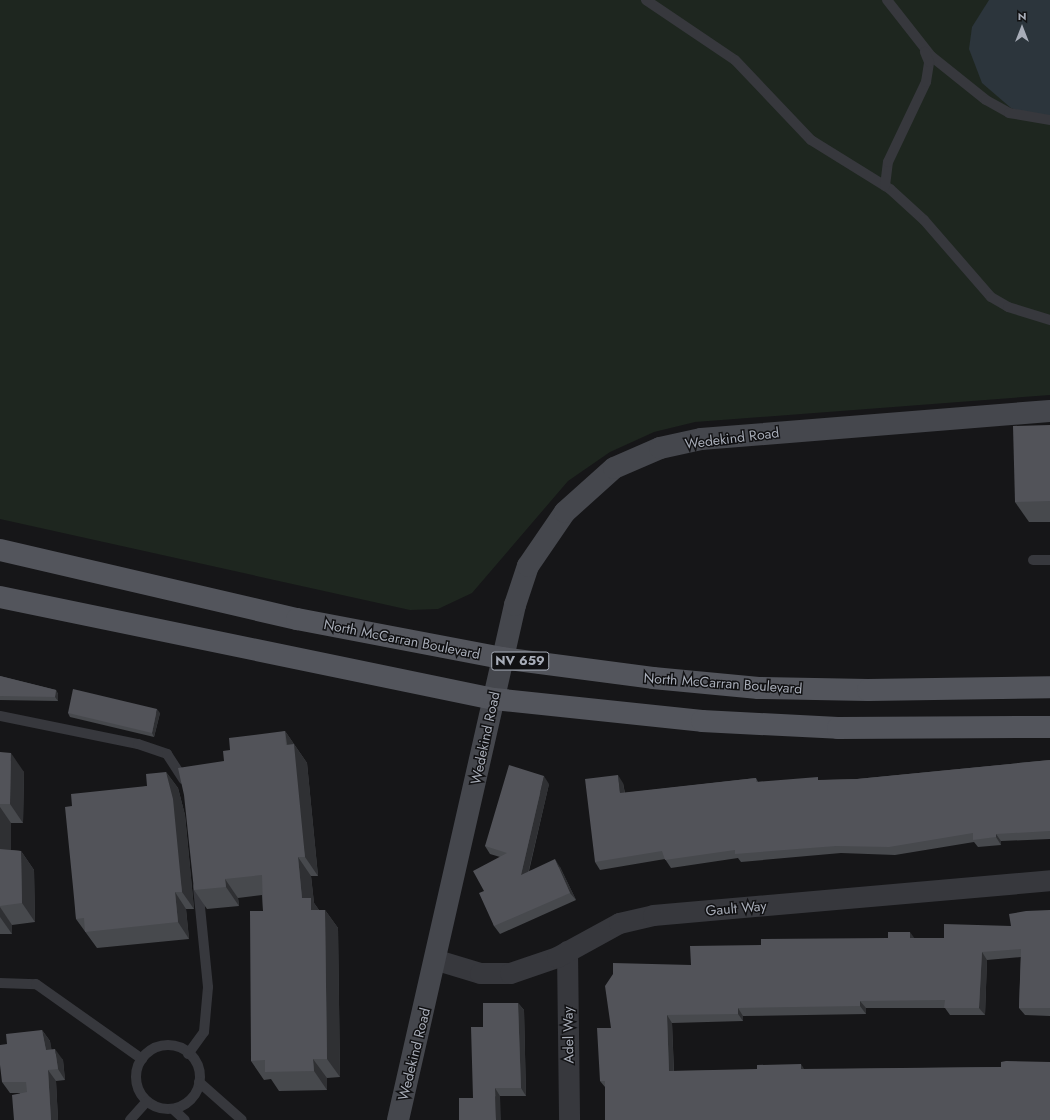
<!DOCTYPE html>
<style>
body{margin:0}
#map{position:relative;width:1050px;height:1120px;overflow:hidden;background:#161618;font-family:Jost,sans-serif}
div>[style]{position:absolute}
.green>*{inset:0;background:#1e261f}
.water>*{inset:0;background:#2c353c}
.lane>*{height:10px;margin:-5px;padding:0 5px;transform-origin:5px;border-radius:5px;background:#37383d}
.lane>.ring{margin:-5px;padding:0;box-sizing:content-box;background:none;border:10px solid #37383d;border-radius:50%}
.street>*{height:21px;margin:-10.5px;padding:0 10.5px;transform-origin:10.5px;border-radius:10.5px;background:#37383d}
.secondary>*{height:22px;margin:-11px;padding:0 11px;transform-origin:11px;border-radius:11px;background:#45474d}
.primary>*{height:22px;margin:-11px;padding:0 11px;transform-origin:11px;border-radius:11px;background:#53555c}
.wall>*{inset:0;background:#47494d}
.shaded-wall>*{inset:0;background:#2f3033}
.building>*{inset:0;background:#525359}
span{translate:-50% -50%;white-space:nowrap;text-align:center;line-height:1.15;-webkit-text-stroke:3px #111113;paint-order:stroke}
.shield-label span{padding:1px 3px;background:#111113;border:1px solid;border-radius:3px;-webkit-text-stroke-width:0}
.shield-label{font-size:13px;color:#a8adb8;font-weight:700}
.street-label{font-size:14px;color:#a8adb8}
.north{position:absolute;left:1002px;top:8px;width:40px;height:40px;-webkit-text-stroke:3px #111113;paint-order:stroke;rotate:0deg;font-size:11px;font-weight:700;line-height:16px;text-align:center;color:#a8adb8}
.north::after{content:'';display:block;margin:auto;width:14px;height:18px;background:#a8adb8;clip-path:polygon(50% 0,100% 100%,50% 72%,0 100%)}
</style>
<div id="map">
<div class="green">
<i style="clip-path:polygon(0 0,1050px 0,1050px 395px,695px 422px,654px 432px,610px 452px,568px 481px,472px 593px,438px 609px,410px 610px,0 519px)"></i>
</div>
<div class="water">
<i style="clip-path:polygon(989px 0,1050px 0,1050px 117px,1029px 115px,1011px 108px,982px 83px,969px 49px,972px 27px)"></i>
</div>
<div class="lane">
<i style="left:646px;top:0;width:107px;rotate:34deg"></i>
<i style="left:735px;top:60px;width:110px;rotate:46.5deg"></i>
<i style="left:811px;top:140px;width:93px;rotate:31.8deg"></i>
<i style="left:890px;top:189px;width:46px;rotate:42.4deg"></i>
<i style="left:924px;top:220px;width:102px;rotate:49deg"></i>
<i style="left:991px;top:297px;width:20px;rotate:30deg"></i>
<i style="left:1008px;top:307px;width:44px;rotate:17.2deg"></i>
<i style="left:887px;top:0;width:71px;rotate:51.8deg"></i>
<i style="left:931px;top:56px;width:70px;rotate:38.7deg"></i>
<i style="left:986px;top:100px;width:26px;rotate:29deg"></i>
<i style="left:1009px;top:113px;width:42px;rotate:9.7deg"></i>
<i style="left:885px;top:186px;width:24px;rotate:-83deg"></i>
<i style="left:888px;top:162px;width:89px;rotate:-64.6deg"></i>
<i style="left:926px;top:82px;width:20px;rotate:-81deg"></i>
<i style="left:929px;top:62px;width:11px;rotate:-112deg"></i>
<i style="left:1033px;top:560px;width:17px"></i>
<i style="left:0;top:716px;width:141px;rotate:11.5deg"></i>
<i style="left:138px;top:744px;width:31px;rotate:19deg"></i>
<i style="left:167px;top:754px;width:30px;rotate:57deg"></i>
<i style="left:0;top:983px;width:36px;rotate:2deg"></i>
<i style="left:36px;top:984px;width:130px;rotate:35.3deg"></i>
<i class="ring" style="left:136px;top:1045px;width:54px;height:54px"></i>
<i style="left:188px;top:1054px;width:27px;rotate:-54deg"></i>
<i style="left:204px;top:1032px;width:45px;rotate:-84.9deg"></i>
<i style="left:208px;top:987px;width:101px;rotate:-95.7deg"></i>
<i style="left:199px;top:1082px;width:57px;rotate:41.5deg"></i>
<i style="left:173px;top:1109px;width:16px;rotate:43deg"></i>
<i style="left:130px;top:1120px;width:25px;rotate:-48deg"></i>
</div>
<div class="street">
<i style="left:567px;top:951px;width:169px;rotate:89.3deg"></i>
<i style="left:437px;top:960px;width:45px;rotate:16.8deg"></i>
<i style="left:480px;top:973px;width:30px"></i>
<i style="left:510px;top:973px;width:50px;rotate:-18.8deg"></i>
<i style="left:557px;top:957px;width:71px;rotate:-28.7deg"></i>
<i style="left:619px;top:923px;width:35px;rotate:-13deg"></i>
<i style="left:653px;top:915px;width:399px;rotate:-5deg"></i>
</div>
<div class="secondary">
<i style="left:398px;top:1120px;width:528px;rotate:-77.2deg"></i>
<i style="left:515px;top:605px;width:41px;rotate:-71.6deg"></i>
<i style="left:528px;top:566px;width:65px;rotate:-55.6deg"></i>
<i style="left:565px;top:512px;width:66px;rotate:-41.9deg"></i>
<i style="left:614px;top:468px;width:50px;rotate:-23.5deg"></i>
<i style="left:660px;top:448px;width:42px;rotate:-12.4deg"></i>
<i style="left:701px;top:439px;width:350px;rotate:-4.6deg"></i>
</div>
<div class="primary">
<i style="left:0;top:550px;width:305px;rotate:13.1deg"></i>
<i style="left:297px;top:619px;width:209px;rotate:10.8deg"></i>
<i style="left:502px;top:658px;width:152px;rotate:7.5deg"></i>
<i style="left:653px;top:678px;width:106px;rotate:5.4deg"></i>
<i style="left:759px;top:688px;width:109px;rotate:1.1deg"></i>
<i style="left:868px;top:690px;width:182px;rotate:-0.9deg"></i>
<i style="left:0;top:597px;width:504px;rotate:11.67deg"></i>
<i style="left:494px;top:699px;width:209px;rotate:6deg"></i>
<i style="left:702px;top:721px;width:136px;rotate:2.9deg"></i>
<i style="left:838px;top:728px;width:212px;rotate:-0.3deg"></i>
</div>
<div class="wall">
<i style="clip-path:polygon(1050px 425px,1050px 522px,1029px 522px,1015px 502px)"></i>
<i style="clip-path:polygon(0 676px,56px 690px,58px 694px,58px 701px,0 700px)"></i>
<i style="clip-path:polygon(68px 713px,160px 713px,154px 737px,70px 717px)"></i>
<i style="clip-path:polygon(285px 731px,307px 763px,318px 876px,311px 876px,314px 903px,319px 910px,325px 910px,338px 928px,340px 1077px,327px 1078px,327px 1090px,279px 1091px,271px 1079px,264px 1080px,251px 1061px,263px 911px,262px 895px,238px 898px,239px 906px,207px 909px,194px 890px,224px 761px,230px 750px)"></i>
<i style="clip-path:polygon(0 752px,24px 772px,23px 823px,11px 823px,11px 850px,21px 851px,34px 870px,35px 922px,12px 925px,12px 934px,0 934px)"></i>
<i style="clip-path:polygon(1050px 760px,1050px 839px,1001px 841px,1001px 845px,978px 847px,974px 842px,895px 855px,841px 853px,741px 862px,738px 858px,671px 868px,665px 859px,600px 870px,595px 862px,623px 783px,625px 793px,756px 778px,758px 782px,857px 779px)"></i>
<i style="clip-path:polygon(166px 772px,178px 788px,185px 815px,194px 909px,186px 909px,189px 939px,97px 948px,76px 919px,72px 806px,147px 786px)"></i>
<i style="clip-path:polygon(549px 784px,529px 871px,560px 867px,576px 900px,500px 934px,494px 926px,484px 891px,500px 857px,490px 854px,485px 846px)"></i>
<i style="clip-path:polygon(1050px 910px,1050px 1016px,1025px 1015px,1019px 1008px,1021px 957px,987px 960px,985px 1015px,950px 1015px,945px 1008px,866px 1008px,866px 1014px,743px 1016px,743px 1021px,672px 1023px,674px 1071px,1001px 1067px,1050px 1120px,605px 1087px,600px 1081px,611px 1028px,691px 965px,761px 945px,914px 938px,944px 938px,1011px 926px)"></i>
<i style="clip-path:polygon(518px 1003px,524px 1010px,526px 1096px,500px 1096px,473px 1098px,483px 1027px)"></i>
<i style="clip-path:polygon(42px 1030px,50px 1041px,51px 1050px,63px 1060px,65px 1080px,56px 1081px,58px 1120px,14px 1120px,20px 1093px,10px 1093px,2px 1082px,7px 1044px)"></i>
</div>
<div class="shaded-wall">
<i style="clip-path:polygon(56px 690px,58px 694px,58px 701px,55px 697px)"></i>
<i style="clip-path:polygon(157px 709px,160px 713px,154px 737px,152px 733px)"></i>
<i style="clip-path:polygon(285px 731px,307px 763px,318px 876px,305px 857px)"></i>
<i style="clip-path:polygon(11px 753px,24px 772px,23px 823px,10px 804px)"></i>
<i style="clip-path:polygon(166px 772px,178px 788px,185px 815px,194px 909px,182px 892px)"></i>
<i style="clip-path:polygon(618px 775px,623px 783px,626px 801px,620px 793px)"></i>
<i style="clip-path:polygon(544px 776px,549px 784px,526px 882px,521px 875px)"></i>
<i style="clip-path:polygon(0 807px,11px 823px,11px 867px,0 852px)"></i>
<i style="clip-path:polygon(996px 834px,1001px 841px,1001px 845px,996px 837px)"></i>
<i style="clip-path:polygon(21px 851px,34px 870px,35px 922px,22px 903px)"></i>
<i style="clip-path:polygon(298px 857px,311px 876px,314px 903px,324px 917px,324px 928px,302px 898px)"></i>
<i style="clip-path:polygon(555px 859px,560px 867px,576px 900px,570px 893px)"></i>
<i style="clip-path:polygon(225px 879px,238px 898px,239px 906px,226px 887px)"></i>
<i style="clip-path:polygon(175px 892px,186px 909px,189px 939px,178px 922px)"></i>
<i style="clip-path:polygon(0 907px,12px 925px,12px 934px,0 917px)"></i>
<i style="clip-path:polygon(325px 910px,338px 928px,340px 1077px,327px 1059px)"></i>
<i style="clip-path:polygon(910px 932px,915px 939px,910px 938px)"></i>
<i style="clip-path:polygon(982px 952px,987px 960px,985px 1015px,979px 1008px)"></i>
<i style="clip-path:polygon(860px 1001px,866px 1008px,866px 1014px,860px 1006px)"></i>
<i style="clip-path:polygon(518px 1003px,524px 1010px,526px 1096px,521px 1088px)"></i>
<i style="clip-path:polygon(738px 1008px,743px 1016px,743px 1021px,738px 1014px)"></i>
<i style="clip-path:polygon(667px 1015px,672px 1023px,674px 1078px,669px 1071px)"></i>
<i style="clip-path:polygon(42px 1030px,50px 1041px,54px 1061px,46px 1050px)"></i>
<i style="clip-path:polygon(55px 1049px,63px 1060px,65px 1080px,58px 1069px)"></i>
<i style="clip-path:polygon(313px 1059px,327px 1078px,327px 1090px,314px 1071px)"></i>
<i style="clip-path:polygon(801px 1064px,806px 1072px,801px 1069px)"></i>
<i style="clip-path:polygon(48px 1070px,56px 1081px,58px 1120px,51px 1120px)"></i>
<i style="clip-path:polygon(495px 1088px,500px 1096px,501px 1120px,496px 1120px)"></i>
</div>
<div class="building">
<i style="clip-path:polygon(1050px 425px,1050px 501px,1015px 502px,1013px 426px)"></i>
<i style="clip-path:polygon(0 676px,56px 690px,55px 697px,0 696px)"></i>
<i style="clip-path:polygon(73px 689px,157px 709px,152px 733px,68px 713px)"></i>
<i style="clip-path:polygon(285px 731px,286px 745px,294px 744px,296px 765px,305px 857px,298px 857px,302px 898px,311px 898px,311px 910px,325px 910px,327px 1059px,313px 1059px,314px 1071px,265px 1072px,265px 1060px,251px 1061px,250px 911px,263px 911px,262px 875px,225px 879px,226px 887px,194px 890px,184px 795px,178px 768px,224px 761px,223px 751px,230px 750px,229px 738px)"></i>
<i style="clip-path:polygon(0 752px,11px 753px,10px 804px,0 804px)"></i>
<i style="clip-path:polygon(1050px 760px,1050px 831px,996px 834px,996px 837px,973px 840px,973px 833px,889px 847px,836px 846px,735px 854px,735px 850px,665px 860px,662px 851px,595px 862px,585px 779px,618px 775px,620px 793px,756px 778px,756px 782px,818px 777px,818px 780px,857px 779px)"></i>
<i style="clip-path:polygon(509px 765px,544px 776px,521px 875px,555px 859px,570px 893px,494px 926px,479px 893px,484px 891px,473px 871px,507px 853px,485px 846px)"></i>
<i style="clip-path:polygon(166px 772px,173px 799px,182px 892px,175px 892px,178px 922px,85px 932px,84px 918px,76px 919px,73px 887px,65px 807px,72px 806px,71px 794px,147px 786px,146px 774px)"></i>
<i style="clip-path:polygon(0 849px,21px 851px,22px 903px,0 906px)"></i>
<i style="clip-path:polygon(1050px 910px,1050px 1008px,1019px 1008px,1021px 949px,982px 952px,979px 1008px,944px 1008px,945px 1000px,860px 1001px,860px 1006px,738px 1008px,738px 1014px,667px 1015px,669px 1071px,757px 1069px,757px 1065px,801px 1064px,801px 1069px,1001px 1067px,1001px 1062px,1006px 1061px,1050px 1062px,1050px 1120px,605px 1120px,605px 1081px,600px 1081px,597px 1028px,611px 1028px,605px 986px,613px 974px,613px 963px,691px 965px,690px 946px,761px 945px,761px 939px,888px 938px,888px 932px,910px 932px,910px 938px,944px 938px,944px 924px,1011px 926px,1009px 914px,1026px 911px)"></i>
<i style="clip-path:polygon(483px 1003px,518px 1003px,521px 1088px,495px 1088px,496px 1120px,459px 1120px,459px 1098px,473px 1098px,471px 1027px,483px 1027px)"></i>
<i style="clip-path:polygon(42px 1030px,46px 1050px,55px 1049px,58px 1069px,48px 1070px,51px 1120px,14px 1120px,12px 1095px,27px 1092px,26px 1082px,2px 1082px,0 1065px,0 1045px,7px 1044px,6px 1034px)"></i>
</div>
<div class="shield-label">
<span style="left:520px;top:661px">NV 659</span>
</div>
<div class="street-label">
<span style="left:732px;top:438px;rotate:-7deg">Wedekind Road</span>
<span style="left:402px;top:639px;rotate:11deg">North McCarran Boulevard</span>
<span style="left:723px;top:683px;rotate:4deg">North McCarran Boulevard</span>
<span style="left:485px;top:738px;rotate:-78deg">Wedekind Road</span>
<span style="left:736px;top:908px;rotate:-5deg">Gault Way</span>
<span style="left:568px;top:1035px;rotate:-91deg">Adel Way</span>
<span style="left:414px;top:1054px;rotate:-76deg">Wedekind Road</span>
</div>
<div class="north">N</div>
</div>
